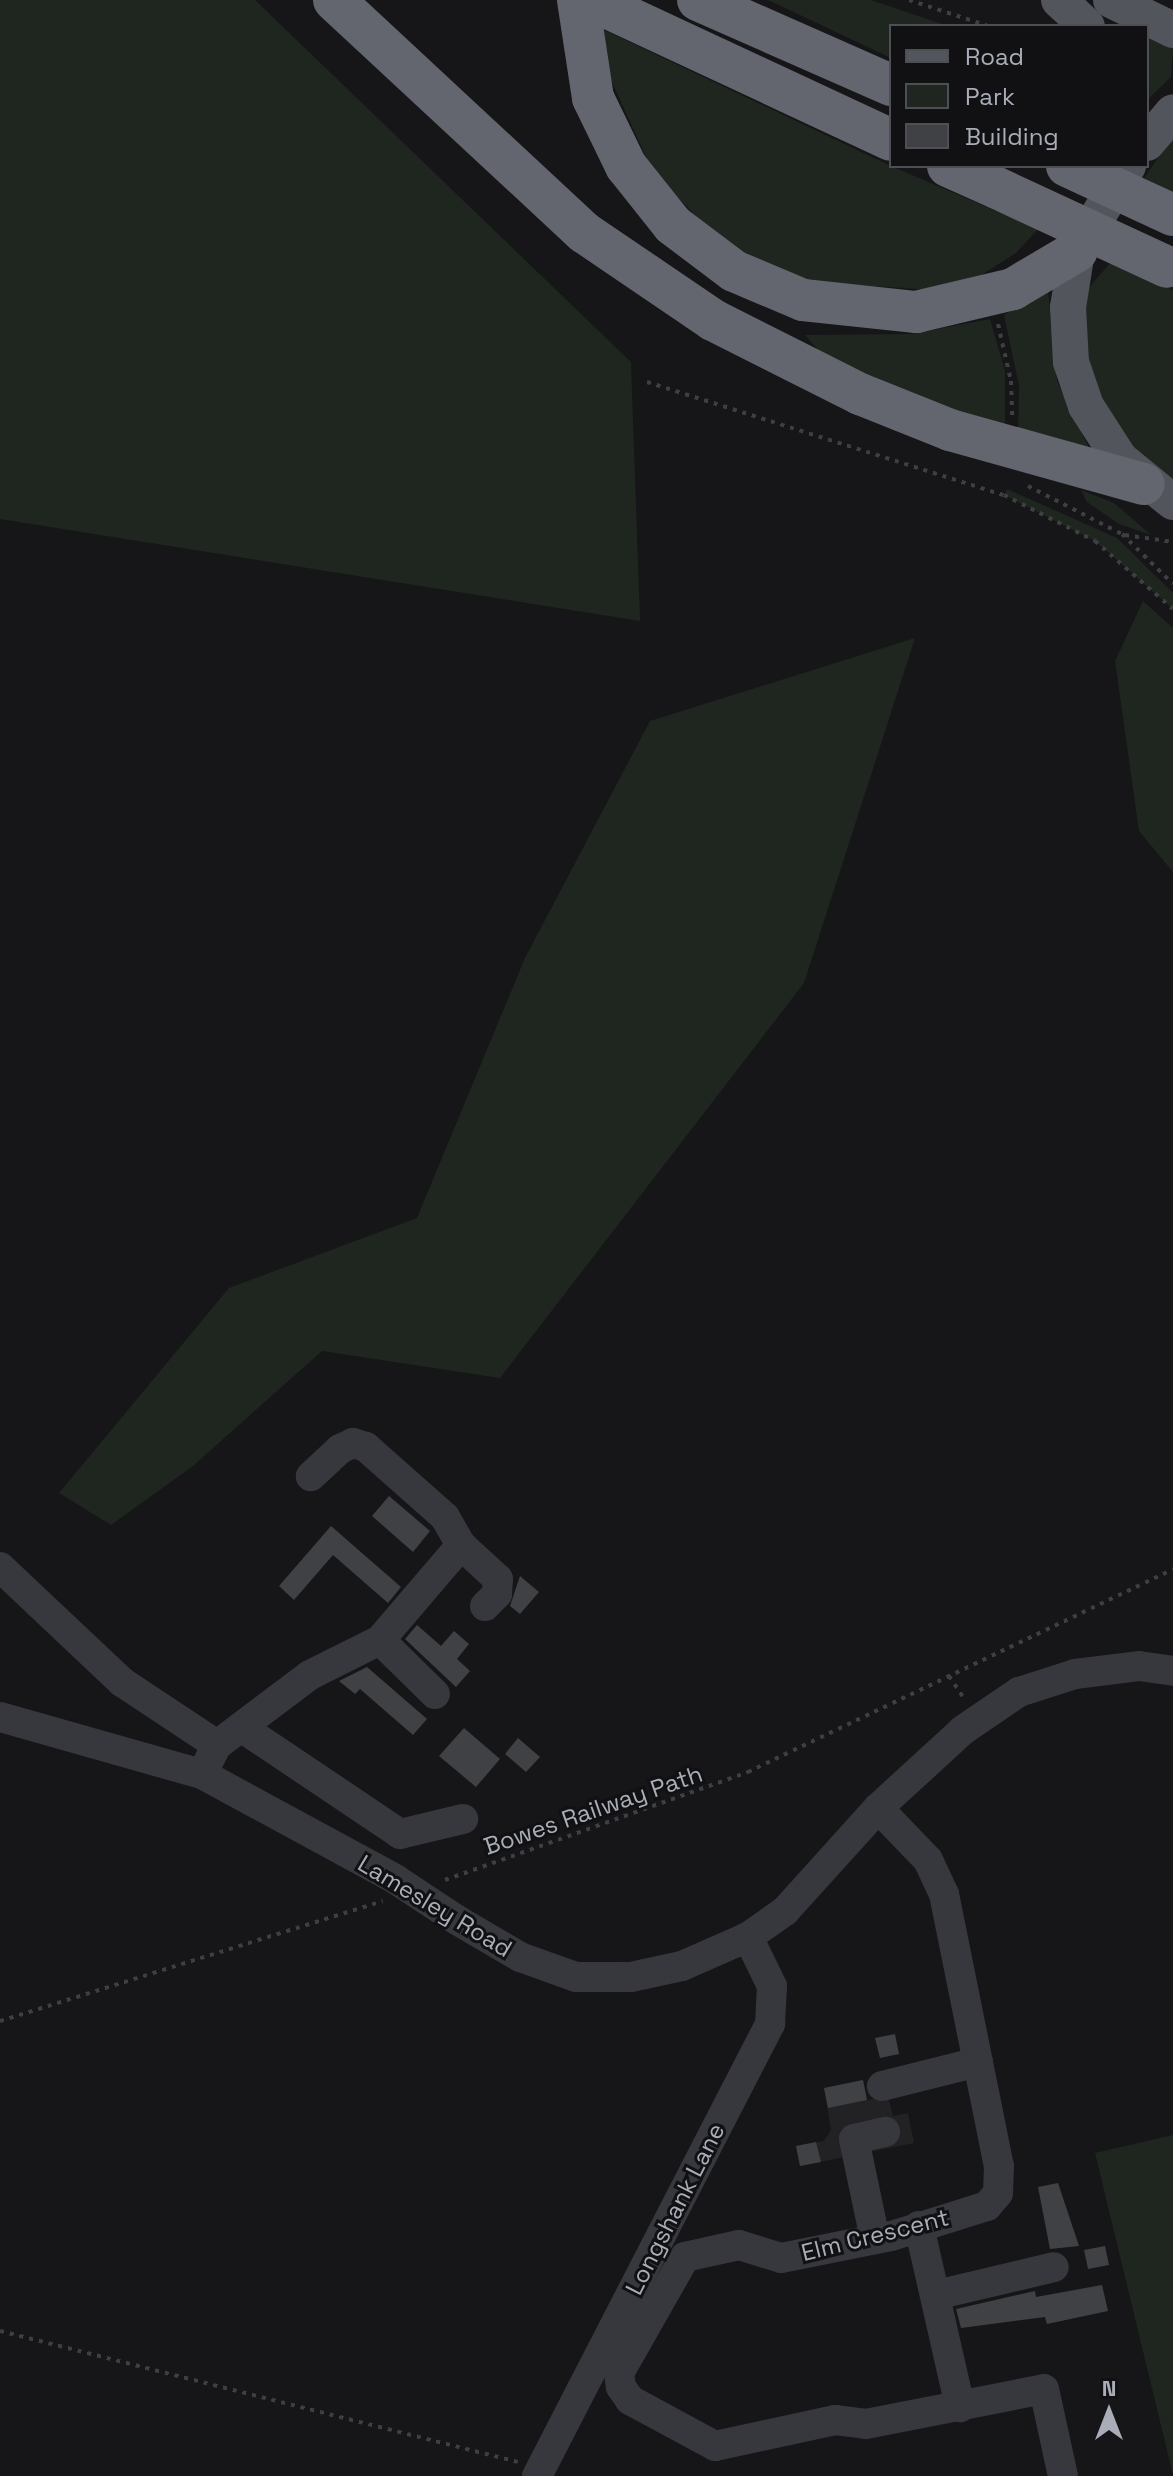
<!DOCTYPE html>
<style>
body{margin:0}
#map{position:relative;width:1173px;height:2476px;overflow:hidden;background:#161618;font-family:"Space Grotesk",sans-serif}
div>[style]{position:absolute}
.built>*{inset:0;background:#222225}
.green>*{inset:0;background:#1e261f}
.building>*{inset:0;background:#404145}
.path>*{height:4px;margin-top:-2px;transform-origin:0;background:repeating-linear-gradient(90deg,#3d3f44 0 4px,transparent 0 10px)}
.minor>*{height:30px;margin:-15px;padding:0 15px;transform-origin:15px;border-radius:15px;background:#37383d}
.major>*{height:36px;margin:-18px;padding:0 18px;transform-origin:18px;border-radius:18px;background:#53555c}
.highway>*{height:42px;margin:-21px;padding:0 21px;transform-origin:21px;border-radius:21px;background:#63666e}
.minor-bridge>*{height:30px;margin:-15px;padding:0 15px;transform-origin:15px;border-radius:15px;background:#37383d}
.highway-bridge>*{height:42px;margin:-21px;padding:0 21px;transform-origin:21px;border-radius:21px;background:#63666e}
span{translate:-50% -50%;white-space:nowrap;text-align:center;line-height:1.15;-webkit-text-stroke:6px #111113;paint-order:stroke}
.street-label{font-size:24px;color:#a8adb8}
.legend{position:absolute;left:889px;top:24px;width:260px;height:144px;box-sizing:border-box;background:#111113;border:2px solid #4d4f55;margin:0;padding:10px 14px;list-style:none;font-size:24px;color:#a8adb8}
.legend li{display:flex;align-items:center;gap:16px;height:40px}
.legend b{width:40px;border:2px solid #4d4f55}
.north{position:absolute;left:1069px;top:2372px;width:80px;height:80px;-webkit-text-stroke:6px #111113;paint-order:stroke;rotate:0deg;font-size:22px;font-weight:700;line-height:32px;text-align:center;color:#a8adb8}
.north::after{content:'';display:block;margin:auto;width:28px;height:36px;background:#a8adb8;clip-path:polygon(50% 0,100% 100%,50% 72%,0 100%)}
</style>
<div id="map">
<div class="built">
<i style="clip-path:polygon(863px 2080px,867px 2100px,888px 2096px,893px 2116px,908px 2113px,914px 2143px,800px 2166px,796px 2146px,824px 2141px,831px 2130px,824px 2088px)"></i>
</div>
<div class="green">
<i style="clip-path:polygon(0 0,255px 0,631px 362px,640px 621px,0 519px)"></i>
<i style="clip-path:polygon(768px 0,871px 0,948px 26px,891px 26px,891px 58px)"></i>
<i style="clip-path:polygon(600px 28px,891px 166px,1038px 229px,1016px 253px,972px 281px,932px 290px,811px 282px,761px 263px,712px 233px,652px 170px,611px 80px)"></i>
<i style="clip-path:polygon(1147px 38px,1173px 48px,1171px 77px,1147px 100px)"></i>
<i style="clip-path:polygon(1173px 137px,1173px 192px,1144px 178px)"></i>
<i style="clip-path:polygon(1111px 262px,1173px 290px,1173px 486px,1156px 476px,1101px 407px,1082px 331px,1087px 290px)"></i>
<i style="clip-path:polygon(1048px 289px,1057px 381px,1092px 454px,1018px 435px,1019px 386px,1004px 315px)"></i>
<i style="clip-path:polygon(990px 319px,1005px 371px,1005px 431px,960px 419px,818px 350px,805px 335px,910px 334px)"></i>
<i style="clip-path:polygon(1007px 489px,1117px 538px,1173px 593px,1173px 609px,1095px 541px,1004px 495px)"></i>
<i style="clip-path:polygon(1081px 490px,1114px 503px,1151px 535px,1119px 524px,1087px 502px)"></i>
<i style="clip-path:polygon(1143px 601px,1173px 628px,1173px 872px,1139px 831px,1115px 661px)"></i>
<i style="clip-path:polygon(915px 638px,804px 983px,500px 1378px,322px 1351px,193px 1466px,111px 1525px,59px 1493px,229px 1288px,417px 1218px,525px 958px,650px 721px)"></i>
<i style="clip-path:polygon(1173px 2135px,1173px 2475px,1095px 2153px)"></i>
</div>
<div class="building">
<i style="clip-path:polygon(389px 1496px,430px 1531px,413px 1552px,372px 1516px)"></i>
<i style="clip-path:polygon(331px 1526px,401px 1587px,388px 1603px,333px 1555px,294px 1600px,279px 1586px)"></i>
<i style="clip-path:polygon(520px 1576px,539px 1592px,520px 1614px,510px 1606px)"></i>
<i style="clip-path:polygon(417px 1625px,441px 1646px,454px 1631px,469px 1644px,457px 1659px,470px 1671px,456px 1687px,405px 1639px)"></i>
<i style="clip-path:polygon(367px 1667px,427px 1719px,413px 1735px,360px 1689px,355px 1694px,339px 1681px)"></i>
<i style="clip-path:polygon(464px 1728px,500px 1759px,476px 1787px,439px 1756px)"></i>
<i style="clip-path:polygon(518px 1738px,540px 1757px,526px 1772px,505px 1754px)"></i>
<i style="clip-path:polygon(895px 2034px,899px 2054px,880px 2058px,875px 2038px)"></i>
<i style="clip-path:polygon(863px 2080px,867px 2100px,828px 2108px,824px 2088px)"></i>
<i style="clip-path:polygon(816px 2142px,821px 2162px,800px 2166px,796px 2146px)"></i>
<i style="clip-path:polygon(1058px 2183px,1079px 2246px,1050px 2249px,1038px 2187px)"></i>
<i style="clip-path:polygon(1105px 2246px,1109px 2265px,1088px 2269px,1084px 2250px)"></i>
<i style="clip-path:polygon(1102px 2285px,1108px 2311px,1047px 2324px,1045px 2317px,961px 2328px,956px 2309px,1035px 2291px,1036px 2297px)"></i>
</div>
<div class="path">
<i style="left:909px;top:0;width:83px;rotate:18.2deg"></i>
<i style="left:998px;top:324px;width:58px;rotate:77.2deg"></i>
<i style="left:1011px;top:381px;width:36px;rotate:88deg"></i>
<i style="left:647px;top:382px;width:374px;rotate:17.6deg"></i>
<i style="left:1004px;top:495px;width:102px;rotate:26.8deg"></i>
<i style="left:1095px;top:541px;width:103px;rotate:41.1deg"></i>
<i style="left:1028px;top:486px;width:106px;rotate:27.1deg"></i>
<i style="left:1122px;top:534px;width:71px;rotate:44.4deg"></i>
<i style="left:1125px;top:535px;width:49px;rotate:8.3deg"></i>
<i style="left:949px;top:1676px;width:29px;rotate:56deg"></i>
<i style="left:445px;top:1880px;width:322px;rotate:-19.6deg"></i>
<i style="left:748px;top:1772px;width:471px;rotate:-25.5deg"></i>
<i style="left:0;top:2021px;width:401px;rotate:-17.4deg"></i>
<i style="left:0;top:2331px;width:534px;rotate:14.19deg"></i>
</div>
<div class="minor">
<i style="left:461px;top:1545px;width:50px;rotate:42.6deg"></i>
<i style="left:498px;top:1579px;width:15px;rotate:94deg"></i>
<i style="left:497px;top:1594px;width:17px;rotate:135deg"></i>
<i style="left:0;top:1567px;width:168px;rotate:43.3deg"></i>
<i style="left:122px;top:1682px;width:114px;rotate:33.6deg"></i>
<i style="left:380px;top:1640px;width:77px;rotate:44.5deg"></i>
<i style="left:0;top:1717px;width:210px;rotate:15.8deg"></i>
<i style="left:202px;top:1774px;width:220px;rotate:28.5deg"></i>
<i style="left:241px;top:1727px;width:192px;rotate:33.9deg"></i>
<i style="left:400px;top:1834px;width:65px;rotate:-13.4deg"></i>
<i style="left:202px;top:1774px;width:33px;rotate:-63deg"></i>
<i style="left:217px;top:1745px;width:116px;rotate:-37deg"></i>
<i style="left:310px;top:1675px;width:78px;rotate:-26.6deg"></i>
<i style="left:380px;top:1640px;width:125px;rotate:-49.5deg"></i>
<i style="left:461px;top:1545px;width:32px;rotate:-120deg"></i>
<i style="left:445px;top:1517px;width:106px;rotate:-138.5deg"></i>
<i style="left:366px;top:1447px;width:14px;rotate:-163deg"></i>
<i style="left:353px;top:1443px;width:14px;rotate:155deg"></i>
<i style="left:340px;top:1449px;width:40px;rotate:137deg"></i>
<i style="left:878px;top:1808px;width:72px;rotate:46.1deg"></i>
<i style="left:928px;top:1860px;width:38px;rotate:65deg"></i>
<i style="left:944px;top:1894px;width:278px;rotate:78.6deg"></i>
<i style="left:999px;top:2166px;width:27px;rotate:92deg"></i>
<i style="left:998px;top:2193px;width:17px;rotate:130deg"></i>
<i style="left:987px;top:2206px;width:101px;rotate:162.6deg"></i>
<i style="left:891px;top:2236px;width:112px;rotate:168.7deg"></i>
<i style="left:781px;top:2258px;width:44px;rotate:-162.8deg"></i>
<i style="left:739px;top:2245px;width:55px;rotate:167.5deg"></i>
<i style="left:685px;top:2257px;width:133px;rotate:119.6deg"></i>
<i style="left:619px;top:2373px;width:14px;rotate:82deg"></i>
<i style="left:621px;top:2387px;width:16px;rotate:55deg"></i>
<i style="left:630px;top:2400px;width:97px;rotate:28.4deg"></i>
<i style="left:715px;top:2446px;width:123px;rotate:-12.2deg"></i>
<i style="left:835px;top:2420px;width:31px;rotate:7deg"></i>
<i style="left:866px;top:2424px;width:181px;rotate:-11.1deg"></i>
<i style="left:1044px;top:2389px;width:89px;rotate:77.7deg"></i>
<i style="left:457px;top:1920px;width:73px;rotate:30.4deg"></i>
<i style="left:520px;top:1957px;width:59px;rotate:19.7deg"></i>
<i style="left:576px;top:1977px;width:55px"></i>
<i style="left:631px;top:1977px;width:52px;rotate:-12.2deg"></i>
<i style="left:682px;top:1966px;width:72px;rotate:-23.7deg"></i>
<i style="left:748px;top:1937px;width:45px;rotate:-35.1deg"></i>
<i style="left:785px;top:1911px;width:139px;rotate:-47.9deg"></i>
<i style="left:878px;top:1808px;width:115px;rotate:-42.5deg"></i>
<i style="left:963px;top:1730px;width:68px;rotate:-34.2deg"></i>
<i style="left:1019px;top:1692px;width:59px;rotate:-17.8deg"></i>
<i style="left:1075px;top:1674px;width:64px;rotate:-7.1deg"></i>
<i style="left:1139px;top:1666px;width:34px;rotate:8deg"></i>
<i style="left:882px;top:2086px;width:99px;rotate:-14deg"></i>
<i style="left:919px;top:2226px;width:186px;rotate:77.2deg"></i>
<i style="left:875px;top:2239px;width:102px;rotate:-101.9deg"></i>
<i style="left:854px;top:2139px;width:32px;rotate:-13deg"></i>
<i style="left:936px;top:2295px;width:121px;rotate:-13.3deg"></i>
<i style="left:537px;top:2476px;width:509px;rotate:-62.73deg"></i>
<i style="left:770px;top:2024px;width:38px;rotate:-87deg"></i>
<i style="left:772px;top:1986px;width:55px;rotate:-116.1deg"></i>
</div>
<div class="major">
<i style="left:1059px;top:0;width:38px;rotate:43deg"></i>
<i style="left:1111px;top:0;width:69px;rotate:25.8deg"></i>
<i style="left:1147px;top:143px;width:40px;rotate:-50deg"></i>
<i style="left:1128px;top:166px;width:99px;rotate:121deg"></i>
<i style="left:1077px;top:251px;width:57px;rotate:99.1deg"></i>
<i style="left:1068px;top:307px;width:55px;rotate:86.9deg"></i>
<i style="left:1071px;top:362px;width:46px;rotate:71.2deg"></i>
<i style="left:1086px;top:406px;width:63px;rotate:57.3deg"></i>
<i style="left:1120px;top:459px;width:68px;rotate:39.1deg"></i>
</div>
<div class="highway">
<i style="left:334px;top:0;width:342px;rotate:42.9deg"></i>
<i style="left:585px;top:233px;width:155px;rotate:34.2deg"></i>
<i style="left:713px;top:320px;width:165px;rotate:26.7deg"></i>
<i style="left:860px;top:394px;width:97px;rotate:21.8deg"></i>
<i style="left:950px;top:430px;width:201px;rotate:15.6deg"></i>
<i style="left:578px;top:0;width:99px;rotate:81.3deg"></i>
<i style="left:593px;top:98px;width:76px;rotate:64.1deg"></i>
<i style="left:626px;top:166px;width:75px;rotate:51.5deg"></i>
<i style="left:673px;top:225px;width:76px;rotate:37deg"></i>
<i style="left:734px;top:271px;width:75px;rotate:22.8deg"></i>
<i style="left:803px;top:300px;width:114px;rotate:6.1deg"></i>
<i style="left:916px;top:312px;width:100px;rotate:-13.3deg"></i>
<i style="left:1013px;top:289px;width:74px;rotate:-30.7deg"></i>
<i style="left:591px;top:0;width:331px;rotate:25deg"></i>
<i style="left:698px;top:0;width:211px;rotate:23.8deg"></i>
<i style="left:948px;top:166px;width:54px;rotate:24.2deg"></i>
</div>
<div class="minor-bridge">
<i style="left:395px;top:1879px;width:74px;rotate:33.5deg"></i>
</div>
<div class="highway-bridge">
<i style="left:1067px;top:166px;width:117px;rotate:24.8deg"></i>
<i style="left:997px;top:188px;width:187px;rotate:24.9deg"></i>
</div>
<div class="street-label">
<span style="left:593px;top:1810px;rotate:-19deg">Bowes Railway Path</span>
<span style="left:435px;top:1906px;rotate:31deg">Lamesley Road</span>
<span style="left:675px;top:2209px;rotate:-63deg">Longshank Lane</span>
<span style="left:875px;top:2235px;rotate:-14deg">Elm Crescent</span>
</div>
<ul class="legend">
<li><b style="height:10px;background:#53555c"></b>Road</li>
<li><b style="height:22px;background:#1e261f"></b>Park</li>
<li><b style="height:22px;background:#404145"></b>Building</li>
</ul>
<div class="north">N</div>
</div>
